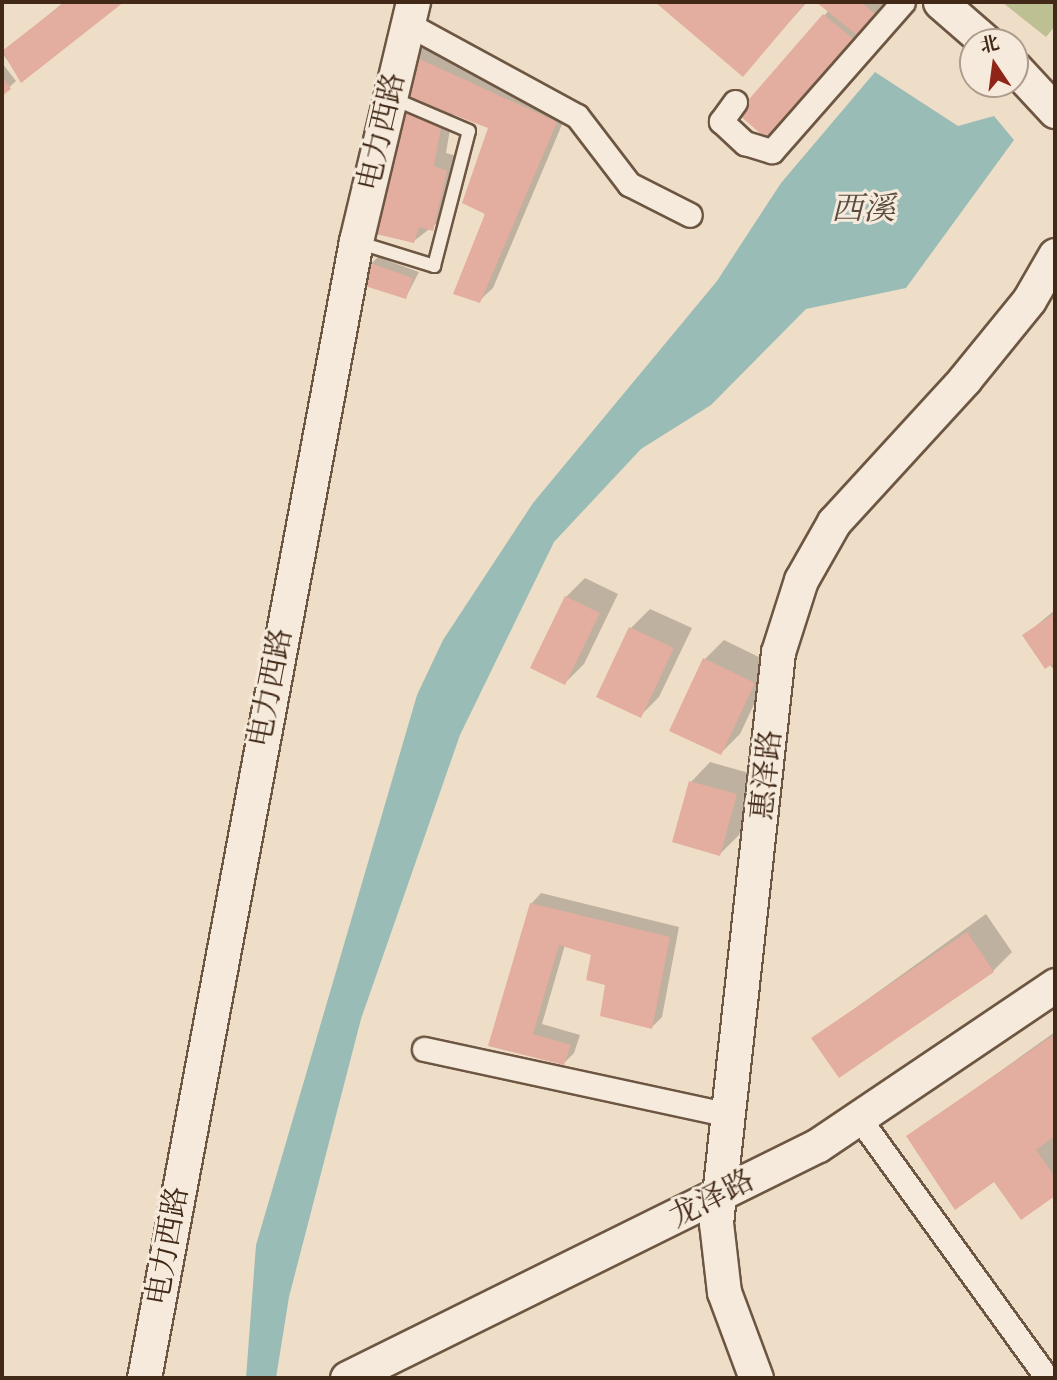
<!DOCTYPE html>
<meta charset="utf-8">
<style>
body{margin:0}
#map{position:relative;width:1057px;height:1380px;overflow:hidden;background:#efdec7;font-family:Cardo,"Noto Serif SC",serif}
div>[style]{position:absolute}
.green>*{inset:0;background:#bdc093}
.water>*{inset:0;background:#9abcb7}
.shadow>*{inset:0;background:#0003}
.building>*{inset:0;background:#e3ad9f}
.roads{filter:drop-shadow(2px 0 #6d5642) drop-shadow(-2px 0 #6d5642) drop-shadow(0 2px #6d5642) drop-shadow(0 -2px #6d5642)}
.lane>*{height:12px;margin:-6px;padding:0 6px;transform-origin:6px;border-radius:6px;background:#f5eadb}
.street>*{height:23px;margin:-11.5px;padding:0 11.5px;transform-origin:11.5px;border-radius:11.5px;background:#f5eadb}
.secondary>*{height:33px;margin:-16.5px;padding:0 16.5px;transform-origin:16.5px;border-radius:16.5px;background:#f5eadb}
span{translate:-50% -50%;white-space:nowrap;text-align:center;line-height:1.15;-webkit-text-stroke:6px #f5eadb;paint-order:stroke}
.street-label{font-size:30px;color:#422816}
.water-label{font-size:32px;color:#584d3e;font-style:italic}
.frame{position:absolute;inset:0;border:4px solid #422816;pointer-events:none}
.north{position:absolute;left:959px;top:28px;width:70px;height:70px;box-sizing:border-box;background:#f5eadb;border:2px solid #ad9c8c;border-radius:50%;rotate:347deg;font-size:19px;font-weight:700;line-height:28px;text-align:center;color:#422816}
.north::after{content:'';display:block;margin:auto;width:24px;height:32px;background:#8f2418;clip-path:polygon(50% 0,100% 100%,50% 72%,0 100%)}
</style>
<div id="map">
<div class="green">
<i style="clip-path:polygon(1002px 2px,1055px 2px,1055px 26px,1046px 37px)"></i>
</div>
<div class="water">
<i style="clip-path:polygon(875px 72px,958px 126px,994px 116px,1014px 140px,906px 288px,806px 309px,711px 405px,641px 449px,554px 542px,460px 735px,361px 1019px,289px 1297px,276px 1378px,246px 1378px,256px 1245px,417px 695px,443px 640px,533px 503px,717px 281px,781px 183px)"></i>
</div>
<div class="shadow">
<i style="clip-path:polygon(64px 2px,122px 2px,22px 80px,2px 53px)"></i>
<i style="clip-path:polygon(658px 2px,807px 2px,743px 74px)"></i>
<i style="clip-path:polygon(819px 2px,894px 2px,781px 130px,739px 112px,829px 10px)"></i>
<i style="clip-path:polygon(428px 43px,569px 108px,493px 288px,479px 301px,490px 126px,453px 112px,446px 153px,460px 157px,446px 216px,414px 241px,414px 57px)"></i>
<i style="clip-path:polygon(2px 63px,16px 81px,2px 94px)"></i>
<i style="clip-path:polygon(378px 257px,419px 272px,406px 297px,371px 264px)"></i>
<i style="clip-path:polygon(585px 578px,618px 594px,584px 664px,565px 683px,566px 597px)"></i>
<i style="clip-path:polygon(650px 609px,692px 628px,659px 697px,640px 716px,631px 628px)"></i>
<i style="clip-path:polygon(1055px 610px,1055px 671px,1025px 635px)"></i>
<i style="clip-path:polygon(724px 640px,773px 664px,740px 734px,721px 753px,705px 659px)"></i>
<i style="clip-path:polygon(710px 762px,756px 775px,739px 835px,720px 854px,691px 782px)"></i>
<i style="clip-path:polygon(541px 893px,679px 927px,662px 1017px,652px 1027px,607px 984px,593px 954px,565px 945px,542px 1024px,580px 1035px,574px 1053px,564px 1063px,490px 1045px,531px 904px)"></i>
<i style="clip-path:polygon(986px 914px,1012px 952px,993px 971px,814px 1038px)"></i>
<i style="clip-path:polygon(1055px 1032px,1055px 1193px,1021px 1217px,995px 1180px,955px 1207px,908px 1137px)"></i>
</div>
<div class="building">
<i style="clip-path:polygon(65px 2px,124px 2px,21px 83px,2px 51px)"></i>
<i style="clip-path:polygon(655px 2px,806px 2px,743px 77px)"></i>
<i style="clip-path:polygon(816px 2px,861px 2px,880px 18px,862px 39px)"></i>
<i style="clip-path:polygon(823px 14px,857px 42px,771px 143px,737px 113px)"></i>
<i style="clip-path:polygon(413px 56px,557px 122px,480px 303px,453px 294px,485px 214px,462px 203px,488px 128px,444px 111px,434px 166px,447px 171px,433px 231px,419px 227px,414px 243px,376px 234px)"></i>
<i style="clip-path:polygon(2px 77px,11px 89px,2px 96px)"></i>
<i style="clip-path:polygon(370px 263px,413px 278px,406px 299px,365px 286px)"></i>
<i style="clip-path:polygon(565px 596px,600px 613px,565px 685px,530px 668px)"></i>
<i style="clip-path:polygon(1055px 613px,1055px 669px,1052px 664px,1045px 669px,1022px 635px)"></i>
<i style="clip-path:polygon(629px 627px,674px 648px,641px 718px,596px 697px)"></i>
<i style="clip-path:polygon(703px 658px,755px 683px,721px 755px,669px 731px)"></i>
<i style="clip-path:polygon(689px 781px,737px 794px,720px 856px,672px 842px)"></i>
<i style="clip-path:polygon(530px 903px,670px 937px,652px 1029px,600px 1016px,605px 985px,586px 980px,591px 955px,559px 945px,533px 1034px,571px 1045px,564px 1065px,488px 1046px)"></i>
<i style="clip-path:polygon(967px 932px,994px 972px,839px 1078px,811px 1038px)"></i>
<i style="clip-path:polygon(1055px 1034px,1055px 1136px,1036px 1150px,1055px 1177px,1055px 1196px,1021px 1220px,994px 1182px,955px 1210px,906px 1136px)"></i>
</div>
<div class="roads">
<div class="lane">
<i style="left:357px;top:242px;width:81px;rotate:17.3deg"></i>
<i style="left:434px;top:266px;width:139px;rotate:-75.5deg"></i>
<i style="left:469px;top:131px;width:84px;rotate:-156.8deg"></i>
</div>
<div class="street">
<i style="left:408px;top:24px;width:192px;rotate:28.6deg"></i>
<i style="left:577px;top:116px;width:86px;rotate:52.6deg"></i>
<i style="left:629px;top:184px;width:68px;rotate:26.9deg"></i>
<i style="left:735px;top:102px;width:24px;rotate:126deg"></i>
<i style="left:721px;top:121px;width:33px;rotate:43deg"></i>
<i style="left:745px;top:143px;width:28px;rotate:17deg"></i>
<i style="left:772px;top:151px;width:198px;rotate:-48.7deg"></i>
<i style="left:424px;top:1049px;width:313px;rotate:12.2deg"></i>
<i style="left:859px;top:1118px;width:321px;rotate:54.1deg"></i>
</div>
<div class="secondary">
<i style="left:940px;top:2px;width:61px;rotate:41deg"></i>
<i style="left:1015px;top:68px;width:59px;rotate:47.1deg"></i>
<i style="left:144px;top:1378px;width:1157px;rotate:-79.44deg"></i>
<i style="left:356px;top:241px;width:246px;rotate:-76.6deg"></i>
<i style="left:347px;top:1378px;width:525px;rotate:-26.32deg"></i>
<i style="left:818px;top:1145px;width:286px;rotate:-34deg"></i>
<i style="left:756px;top:1378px;width:92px;rotate:-110.4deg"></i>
<i style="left:724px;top:1292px;width:69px;rotate:-96.6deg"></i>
<i style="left:716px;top:1223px;width:574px;rotate:-83.8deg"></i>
<i style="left:778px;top:652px;width:76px;rotate:-72.3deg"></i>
<i style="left:801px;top:580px;width:67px;rotate:-60.4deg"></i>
<i style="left:834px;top:522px;width:193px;rotate:-47.5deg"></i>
<i style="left:964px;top:380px;width:103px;rotate:-50.9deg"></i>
<i style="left:1029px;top:300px;width:52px;rotate:-60deg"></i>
</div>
</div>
<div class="street-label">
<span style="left:382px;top:132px;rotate:-77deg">电力西路</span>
<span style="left:271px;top:688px;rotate:-79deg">电力西路</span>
<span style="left:767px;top:775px;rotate:-84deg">惠泽路</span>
<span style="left:712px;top:1199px;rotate:-27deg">龙泽路</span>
<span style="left:168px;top:1246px;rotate:-80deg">电力西路</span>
</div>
<div class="water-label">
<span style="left:863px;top:209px">西溪</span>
</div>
<div class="frame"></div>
<div class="north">北</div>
</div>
